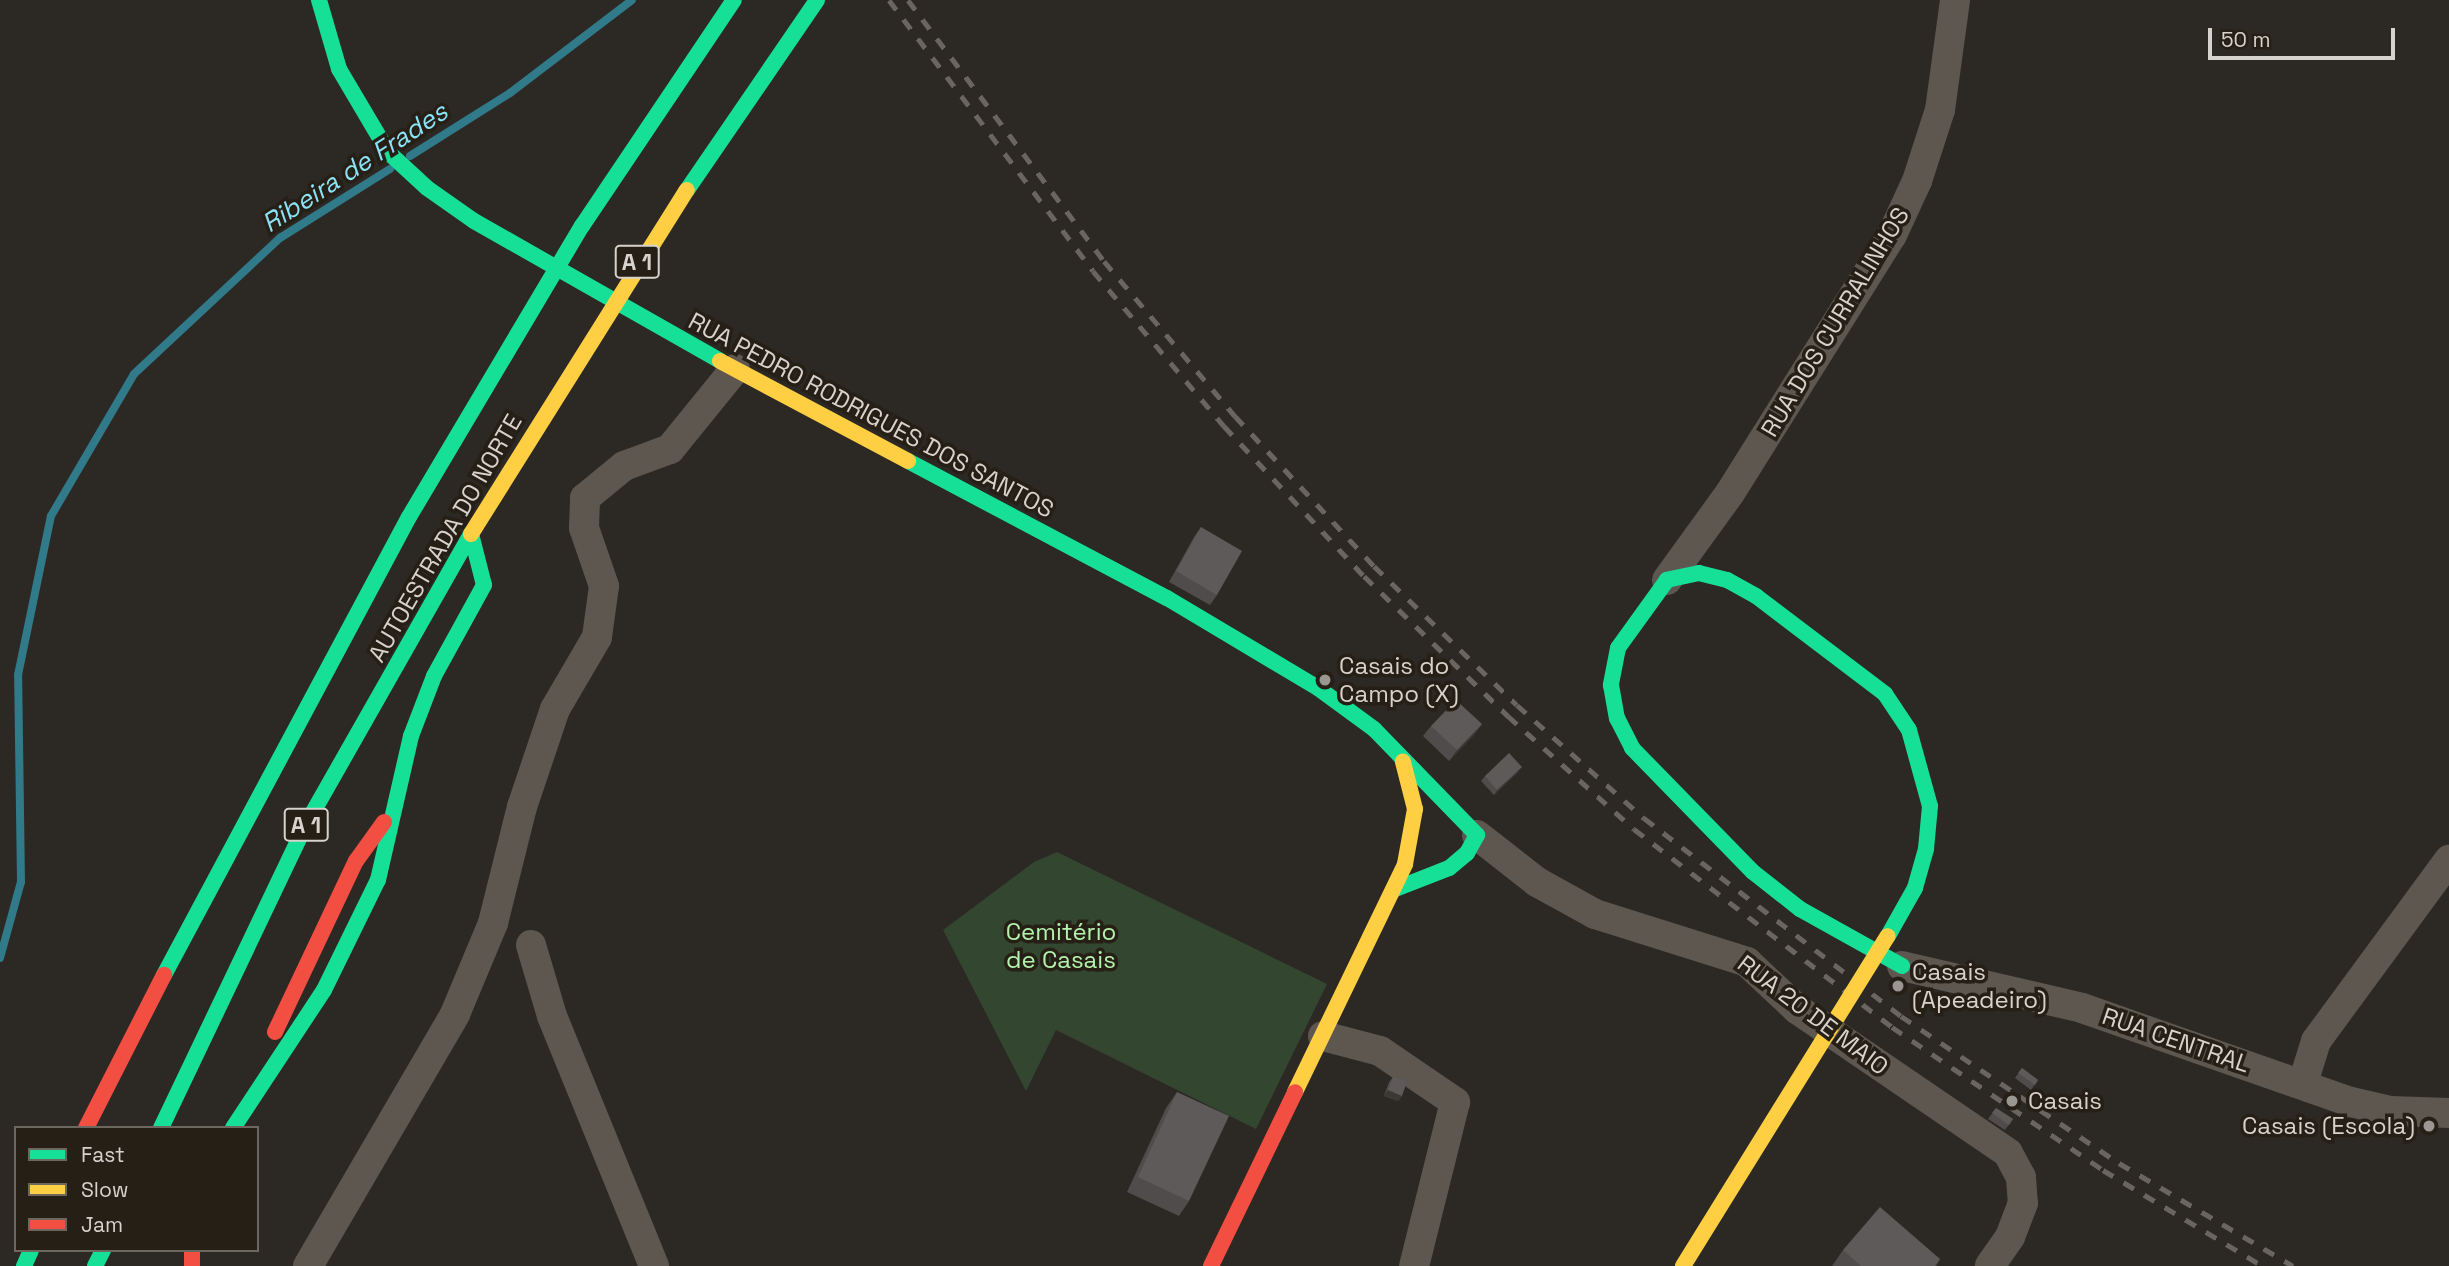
<!DOCTYPE html>
<meta charset="utf-8">
<style>
body{margin:0}
#map{position:relative;width:2449px;height:1266px;overflow:hidden;background:#2c2824;font-family:"Space Grotesk",sans-serif}
div>[style]{position:absolute}
.green>*{inset:0;background:#334630}
.stream>*{height:8px;margin:-4px;padding:0 4px;transform-origin:4px;border-radius:4px;background:#307a8a}
.street>*{height:30px;margin:-15px;padding:0 15px;transform-origin:15px;border-radius:15px;background:#5d5750}
.fast>*{height:16px;margin:-8px;padding:0 8px;transform-origin:8px;border-radius:8px;background:#16e098}
.slow>*{height:16px;margin:-8px;padding:0 8px;transform-origin:8px;border-radius:8px;background:#ffcf43}
.jam>*{height:16px;margin:-8px;padding:0 8px;transform-origin:8px;border-radius:8px;background:#f24e42}
.rail>*{height:5px;margin-top:-2.5px;transform-origin:0;background:repeating-linear-gradient(90deg,#6a6560 0 12px,transparent 0 24px)}
.fast-bridge>*{height:16px;margin:-8px;padding:0 8px;transform-origin:8px;border-radius:8px;background:#16e098}
.slow-bridge>*{height:16px;margin:-8px;padding:0 8px;transform-origin:8px;border-radius:8px;background:#ffcf43}
.wall>*{inset:0;background:#4f4c4b}
.shaded-wall>*{inset:0;background:#3b3835}
.building>*{inset:0;background:#5e5a59}
.dots>*{width:19px;height:19px;translate:-50% -50%;box-sizing:border-box;border:4px solid #261f16;border-radius:50%}
span{translate:-50% -50%;white-space:nowrap;text-align:center;line-height:1.15;-webkit-text-stroke:7px #261f16;paint-order:stroke}
.shield-label span{padding:2px 5px;background:#261f16;border:2px solid;border-radius:5px;-webkit-text-stroke-width:0}
.shield-label{font-size:23px;color:#d6d2cc;font-weight:700}
.street-label{font-size:24px;color:#d6d2cc}
.poi-label{font-size:24px;color:#d6d2cc}
.left{translate:0 -50%;text-align:left}
.right{translate:-100% -50%;text-align:right}
.park-label{font-size:24px;color:#b3f2ad}
.water-label{font-size:26px;color:#8be3f8;font-style:italic}
.legend{position:absolute;left:14px;top:1126px;width:245px;height:126px;box-sizing:border-box;background:#261f16;border:2px solid #6c675f;margin:0;padding:9px 12px;list-style:none;font-size:21px;color:#d6d2cc}
.legend li{display:flex;align-items:center;gap:14px;height:35px}
.legend b{width:35px;border:2px solid #6c675f}
.scale{position:absolute;left:2208px;top:28px;width:187px;height:32px;box-sizing:border-box;border:4px solid #d6d2cc;border-top:0;padding-left:9px;font-size:21px;line-height:24px;white-space:nowrap;color:#d6d2cc;-webkit-text-stroke:5px #261f16;paint-order:stroke}
</style>
<div id="map">
<div class="green">
<i style="clip-path:polygon(1057px 852px,1327px 984px,1256px 1129px,1056px 1030px,1026px 1091px,943px 930px,1034px 862px)"></i>
</div>
<div class="stream">
<i style="left:410px;top:156px;width:118px;rotate:-32.2deg"></i>
<i style="left:510px;top:93px;width:153px;rotate:-37.3deg"></i>
<i style="left:0;top:958px;width:79px;rotate:-74.6deg"></i>
<i style="left:21px;top:882px;width:207px;rotate:-90.8deg"></i>
<i style="left:18px;top:675px;width:162px;rotate:-78.3deg"></i>
<i style="left:51px;top:516px;width:164px;rotate:-59.7deg"></i>
<i style="left:134px;top:374px;width:200px;rotate:-43deg"></i>
<i style="left:280px;top:238px;width:130px;rotate:-32.1deg"></i>
</div>
<div class="street">
<i style="left:1667px;top:580px;width:107px;rotate:-54.1deg"></i>
<i style="left:1730px;top:493px;width:305px;rotate:-57.9deg"></i>
<i style="left:1892px;top:235px;width:60px;rotate:-65.2deg"></i>
<i style="left:1917px;top:181px;width:75px;rotate:-72.1deg"></i>
<i style="left:1940px;top:110px;width:111px;rotate:-82.2deg"></i>
<i style="left:1477px;top:835px;width:76px;rotate:38.1deg"></i>
<i style="left:1537px;top:882px;width:66px;rotate:28.9deg"></i>
<i style="left:1595px;top:914px;width:159px;rotate:17.5deg"></i>
<i style="left:1747px;top:962px;width:69px;rotate:43.2deg"></i>
<i style="left:1797px;top:1009px;width:255px;rotate:34.3deg"></i>
<i style="left:2008px;top:1153px;width:27px;rotate:62deg"></i>
<i style="left:2021px;top:1177px;width:26px;rotate:86deg"></i>
<i style="left:2023px;top:1203px;width:36px;rotate:111deg"></i>
<i style="left:2010px;top:1237px;width:35px;rotate:125deg"></i>
<i style="left:531px;top:945px;width:74px;rotate:73.5deg"></i>
<i style="left:552px;top:1016px;width:270px;rotate:67.8deg"></i>
<i style="left:1902px;top:966px;width:185px;rotate:13.1deg"></i>
<i style="left:2082px;top:1008px;width:285px;rotate:19.3deg"></i>
<i style="left:2351px;top:1102px;width:41px;rotate:12.7deg"></i>
<i style="left:2391px;top:1111px;width:58px;rotate:2deg"></i>
<i style="left:1323px;top:1036px;width:59px;rotate:14.7deg"></i>
<i style="left:1380px;top:1051px;width:91px;rotate:34.2deg"></i>
<i style="left:1455px;top:1102px;width:169px;rotate:104deg"></i>
<i style="left:2303px;top:1083px;width:44px;rotate:-72.8deg"></i>
<i style="left:2316px;top:1041px;width:225px;rotate:-53.7deg"></i>
<i style="left:308px;top:1266px;width:292px;rotate:-59.7deg"></i>
<i style="left:455px;top:1014px;width:99px;rotate:-67.3deg"></i>
<i style="left:493px;top:923px;width:120px;rotate:-76deg"></i>
<i style="left:522px;top:807px;width:103px;rotate:-71.4deg"></i>
<i style="left:555px;top:709px;width:83px;rotate:-59.7deg"></i>
<i style="left:597px;top:637px;width:51px;rotate:-82.2deg"></i>
<i style="left:604px;top:586px;width:61px;rotate:-109deg"></i>
<i style="left:584px;top:528px;width:30px;rotate:-88deg"></i>
<i style="left:585px;top:498px;width:50px;rotate:-39.4deg"></i>
<i style="left:624px;top:466px;width:49px;rotate:-20.3deg"></i>
<i style="left:670px;top:449px;width:103px;rotate:-50.9deg"></i>
</div>
<div class="fast">
<i style="left:319px;top:0;width:72px;rotate:73.8deg"></i>
<i style="left:339px;top:69px;width:96px;rotate:59.4deg"></i>
<i style="left:388px;top:152px;width:53px;rotate:42.7deg"></i>
<i style="left:427px;top:188px;width:57px;rotate:35.1deg"></i>
<i style="left:474px;top:221px;width:283px;rotate:29.6deg"></i>
<i style="left:908px;top:461px;width:293px;rotate:27.9deg"></i>
<i style="left:1167px;top:598px;width:176px;rotate:30.8deg"></i>
<i style="left:1318px;top:688px;width:69px;rotate:36.2deg"></i>
<i style="left:1374px;top:729px;width:148px;rotate:45.8deg"></i>
<i style="left:1477px;top:835px;width:21px;rotate:119deg"></i>
<i style="left:1467px;top:853px;width:23px;rotate:140deg"></i>
<i style="left:1449px;top:868px;width:60px;rotate:158.6deg"></i>
<i style="left:1756px;top:596px;width:33px;rotate:-151deg"></i>
<i style="left:1727px;top:580px;width:29px;rotate:-166deg"></i>
<i style="left:1699px;top:573px;width:33px;rotate:168deg"></i>
<i style="left:1667px;top:580px;width:84px;rotate:125.8deg"></i>
<i style="left:1618px;top:648px;width:38px;rotate:101deg"></i>
<i style="left:1611px;top:685px;width:34px;rotate:80deg"></i>
<i style="left:1617px;top:718px;width:34px;rotate:63deg"></i>
<i style="left:1632px;top:748px;width:173px;rotate:45.7deg"></i>
<i style="left:1753px;top:872px;width:60px;rotate:38.2deg"></i>
<i style="left:1800px;top:909px;width:117px;rotate:29.2deg"></i>
<i style="left:164px;top:975px;width:519px;rotate:-61.86deg"></i>
<i style="left:161px;top:1128px;width:332px;rotate:-64.5deg"></i>
<i style="left:304px;top:828px;width:338px;rotate:-60.4deg"></i>
<i style="left:233px;top:1128px;width:165px;rotate:-56.6deg"></i>
<i style="left:324px;top:990px;width:123px;rotate:-63.9deg"></i>
<i style="left:378px;top:880px;width:148px;rotate:-77.1deg"></i>
<i style="left:411px;top:736px;width:64px;rotate:-69deg"></i>
<i style="left:434px;top:676px;width:104px;rotate:-61.2deg"></i>
<i style="left:484px;top:585px;width:53px;rotate:-104.3deg"></i>
<i style="left:24px;top:1266px;width:17px;rotate:-66deg"></i>
<i style="left:95px;top:1266px;width:18px;rotate:-63deg"></i>
</div>
<div class="slow">
<i style="left:720px;top:361px;width:213px;rotate:28deg"></i>
<i style="left:1295px;top:1092px;width:253px;rotate:-64.2deg"></i>
<i style="left:1405px;top:864px;width:56px;rotate:-79.7deg"></i>
<i style="left:1415px;top:809px;width:49px;rotate:-104.3deg"></i>
</div>
<div class="jam">
<i style="left:275px;top:1032px;width:189px;rotate:-64.7deg"></i>
<i style="left:356px;top:861px;width:48px;rotate:-54.3deg"></i>
<i style="left:86px;top:1128px;width:172px;rotate:-63deg"></i>
<i style="left:192px;top:1250px;width:16px;rotate:90deg"></i>
<i style="left:1211px;top:1266px;width:193px;rotate:-64.2deg"></i>
</div>
<div class="rail">
<i style="left:889px;top:0;width:339px;rotate:53deg"></i>
<i style="left:1093px;top:271px;width:203px;rotate:49.8deg"></i>
<i style="left:1224px;top:426px;width:205px;rotate:47deg"></i>
<i style="left:1364px;top:576px;width:201px;rotate:44.2deg"></i>
<i style="left:1508px;top:716px;width:169px;rotate:41.9deg"></i>
<i style="left:1634px;top:829px;width:325px;rotate:37.5deg"></i>
<i style="left:1892px;top:1027px;width:255px;rotate:34.1deg"></i>
<i style="left:2103px;top:1170px;width:187px;rotate:31deg"></i>
<i style="left:908px;top:0;width:326px;rotate:53.1deg"></i>
<i style="left:1104px;top:261px;width:203px;rotate:49.8deg"></i>
<i style="left:1235px;top:416px;width:205px;rotate:47.2deg"></i>
<i style="left:1374px;top:566px;width:199px;rotate:44.2deg"></i>
<i style="left:1517px;top:705px;width:170px;rotate:41.7deg"></i>
<i style="left:1644px;top:818px;width:324px;rotate:37.6deg"></i>
<i style="left:1901px;top:1016px;width:263px;rotate:34deg"></i>
<i style="left:2119px;top:1163px;width:202px;rotate:30.6deg"></i>
</div>
<div class="fast-bridge">
<i style="left:687px;top:190px;width:230px;rotate:-55.6deg"></i>
<i style="left:409px;top:517px;width:339px;rotate:-59.3deg"></i>
<i style="left:582px;top:226px;width:272px;rotate:-56.1deg"></i>
<i style="left:1756px;top:596px;width:162px;rotate:37.2deg"></i>
<i style="left:1885px;top:694px;width:43px;rotate:56.3deg"></i>
<i style="left:1909px;top:730px;width:79px;rotate:74.6deg"></i>
<i style="left:1930px;top:806px;width:43px;rotate:95.3deg"></i>
<i style="left:1926px;top:849px;width:41px;rotate:105.8deg"></i>
<i style="left:1915px;top:888px;width:55px;rotate:119.4deg"></i>
</div>
<div class="slow-bridge">
<i style="left:471px;top:534px;width:406px;rotate:-57.9deg"></i>
<i style="left:1683px;top:1266px;width:388px;rotate:-58.2deg"></i>
</div>
<div class="wall">
<i style="clip-path:polygon(1201px 527px,1217px 595px,1210px 605px,1169px 582px,1194px 537px)"></i>
<i style="clip-path:polygon(1482px 724px,1474px 735px,1449px 761px,1423px 736px,1431px 726px)"></i>
<i style="clip-path:polygon(1518px 772px,1494px 795px,1481px 781px,1485px 776px)"></i>
<i style="clip-path:polygon(2022px 1068px,2038px 1080px,2031px 1090px,2015px 1078px)"></i>
<i style="clip-path:polygon(1393px 1077px,1402px 1096px,1398px 1101px,1384px 1096px,1389px 1082px)"></i>
<i style="clip-path:polygon(1177px 1092px,1189px 1201px,1179px 1216px,1127px 1192px,1166px 1108px)"></i>
<i style="clip-path:polygon(1996px 1108px,2013px 1119px,2005px 1130px,1988px 1119px)"></i>
<i style="clip-path:polygon(1843px 1250px,1940px 1259px,1936px 1266px,1832px 1266px)"></i>
</div>
<div class="shaded-wall">
<i style="clip-path:polygon(1482px 724px,1474px 735px,1449px 761px,1457px 750px)"></i>
<i style="clip-path:polygon(1522px 767px,1518px 772px,1494px 795px,1497px 790px)"></i>
<i style="clip-path:polygon(1388px 1090px,1402px 1096px,1398px 1101px,1384px 1096px)"></i>
</div>
<div class="building">
<i style="clip-path:polygon(1201px 527px,1242px 551px,1217px 595px,1176px 571px)"></i>
<i style="clip-path:polygon(1456px 700px,1482px 724px,1457px 750px,1431px 726px)"></i>
<i style="clip-path:polygon(1509px 753px,1522px 767px,1497px 790px,1485px 776px)"></i>
<i style="clip-path:polygon(2022px 1068px,2038px 1080px,2035px 1085px,2018px 1073px)"></i>
<i style="clip-path:polygon(1393px 1077px,1407px 1081px,1402px 1096px,1388px 1090px)"></i>
<i style="clip-path:polygon(1177px 1092px,1229px 1116px,1189px 1201px,1138px 1177px)"></i>
<i style="clip-path:polygon(1996px 1108px,2013px 1119px,2009px 1125px,1992px 1113px)"></i>
<i style="clip-path:polygon(1880px 1207px,1940px 1259px,1935px 1266px,1861px 1266px,1843px 1250px)"></i>
</div>
<div class="dots">
<i style="left:1325px;top:680px;background:#9a9691"></i>
<i style="left:1898px;top:986px;background:#9a9691"></i>
<i style="left:2012px;top:1101px;background:#9a9691"></i>
<i style="left:2429px;top:1126px;background:#9a9691"></i>
</div>
<div class="shield-label">
<span style="left:637px;top:262px">A 1</span>
<span style="left:306px;top:825px">A 1</span>
</div>
<div class="street-label">
<span style="left:1835px;top:322px;rotate:-59deg">RUA DOS CURRALINHOS</span>
<span style="left:871px;top:415px;rotate:28deg">RUA PEDRO RODRIGUES DOS SANTOS</span>
<span style="left:445px;top:538px;rotate:-60deg">AUTOESTRADA DO NORTE</span>
<span style="left:1813px;top:1015px;rotate:37deg">RUA 20 DE MAIO</span>
<span style="left:2176px;top:1040px;rotate:19deg">RUA CENTRAL</span>
</div>
<div class="poi-label">
<span class="left" style="left:1339px;top:680px">Casais do<br>Campo (X)</span>
<span class="left" style="left:1912px;top:986px">Casais<br>(Apeadeiro)</span>
<span class="left" style="left:2028px;top:1101px">Casais</span>
<span class="right" style="left:2415px;top:1126px">Casais (Escola)</span>
</div>
<div class="park-label">
<span style="left:1061px;top:946px">Cemitério<br>de Casais</span>
</div>
<div class="water-label">
<span style="left:355px;top:168px;rotate:-33deg">Ribeira de Frades</span>
</div>
<ul class="legend">
<li><b style="height:9px;background:#16e098"></b>Fast</li>
<li><b style="height:9px;background:#ffcf43"></b>Slow</li>
<li><b style="height:9px;background:#f24e42"></b>Jam</li>
</ul>
<div class="scale">50 m</div>
</div>
